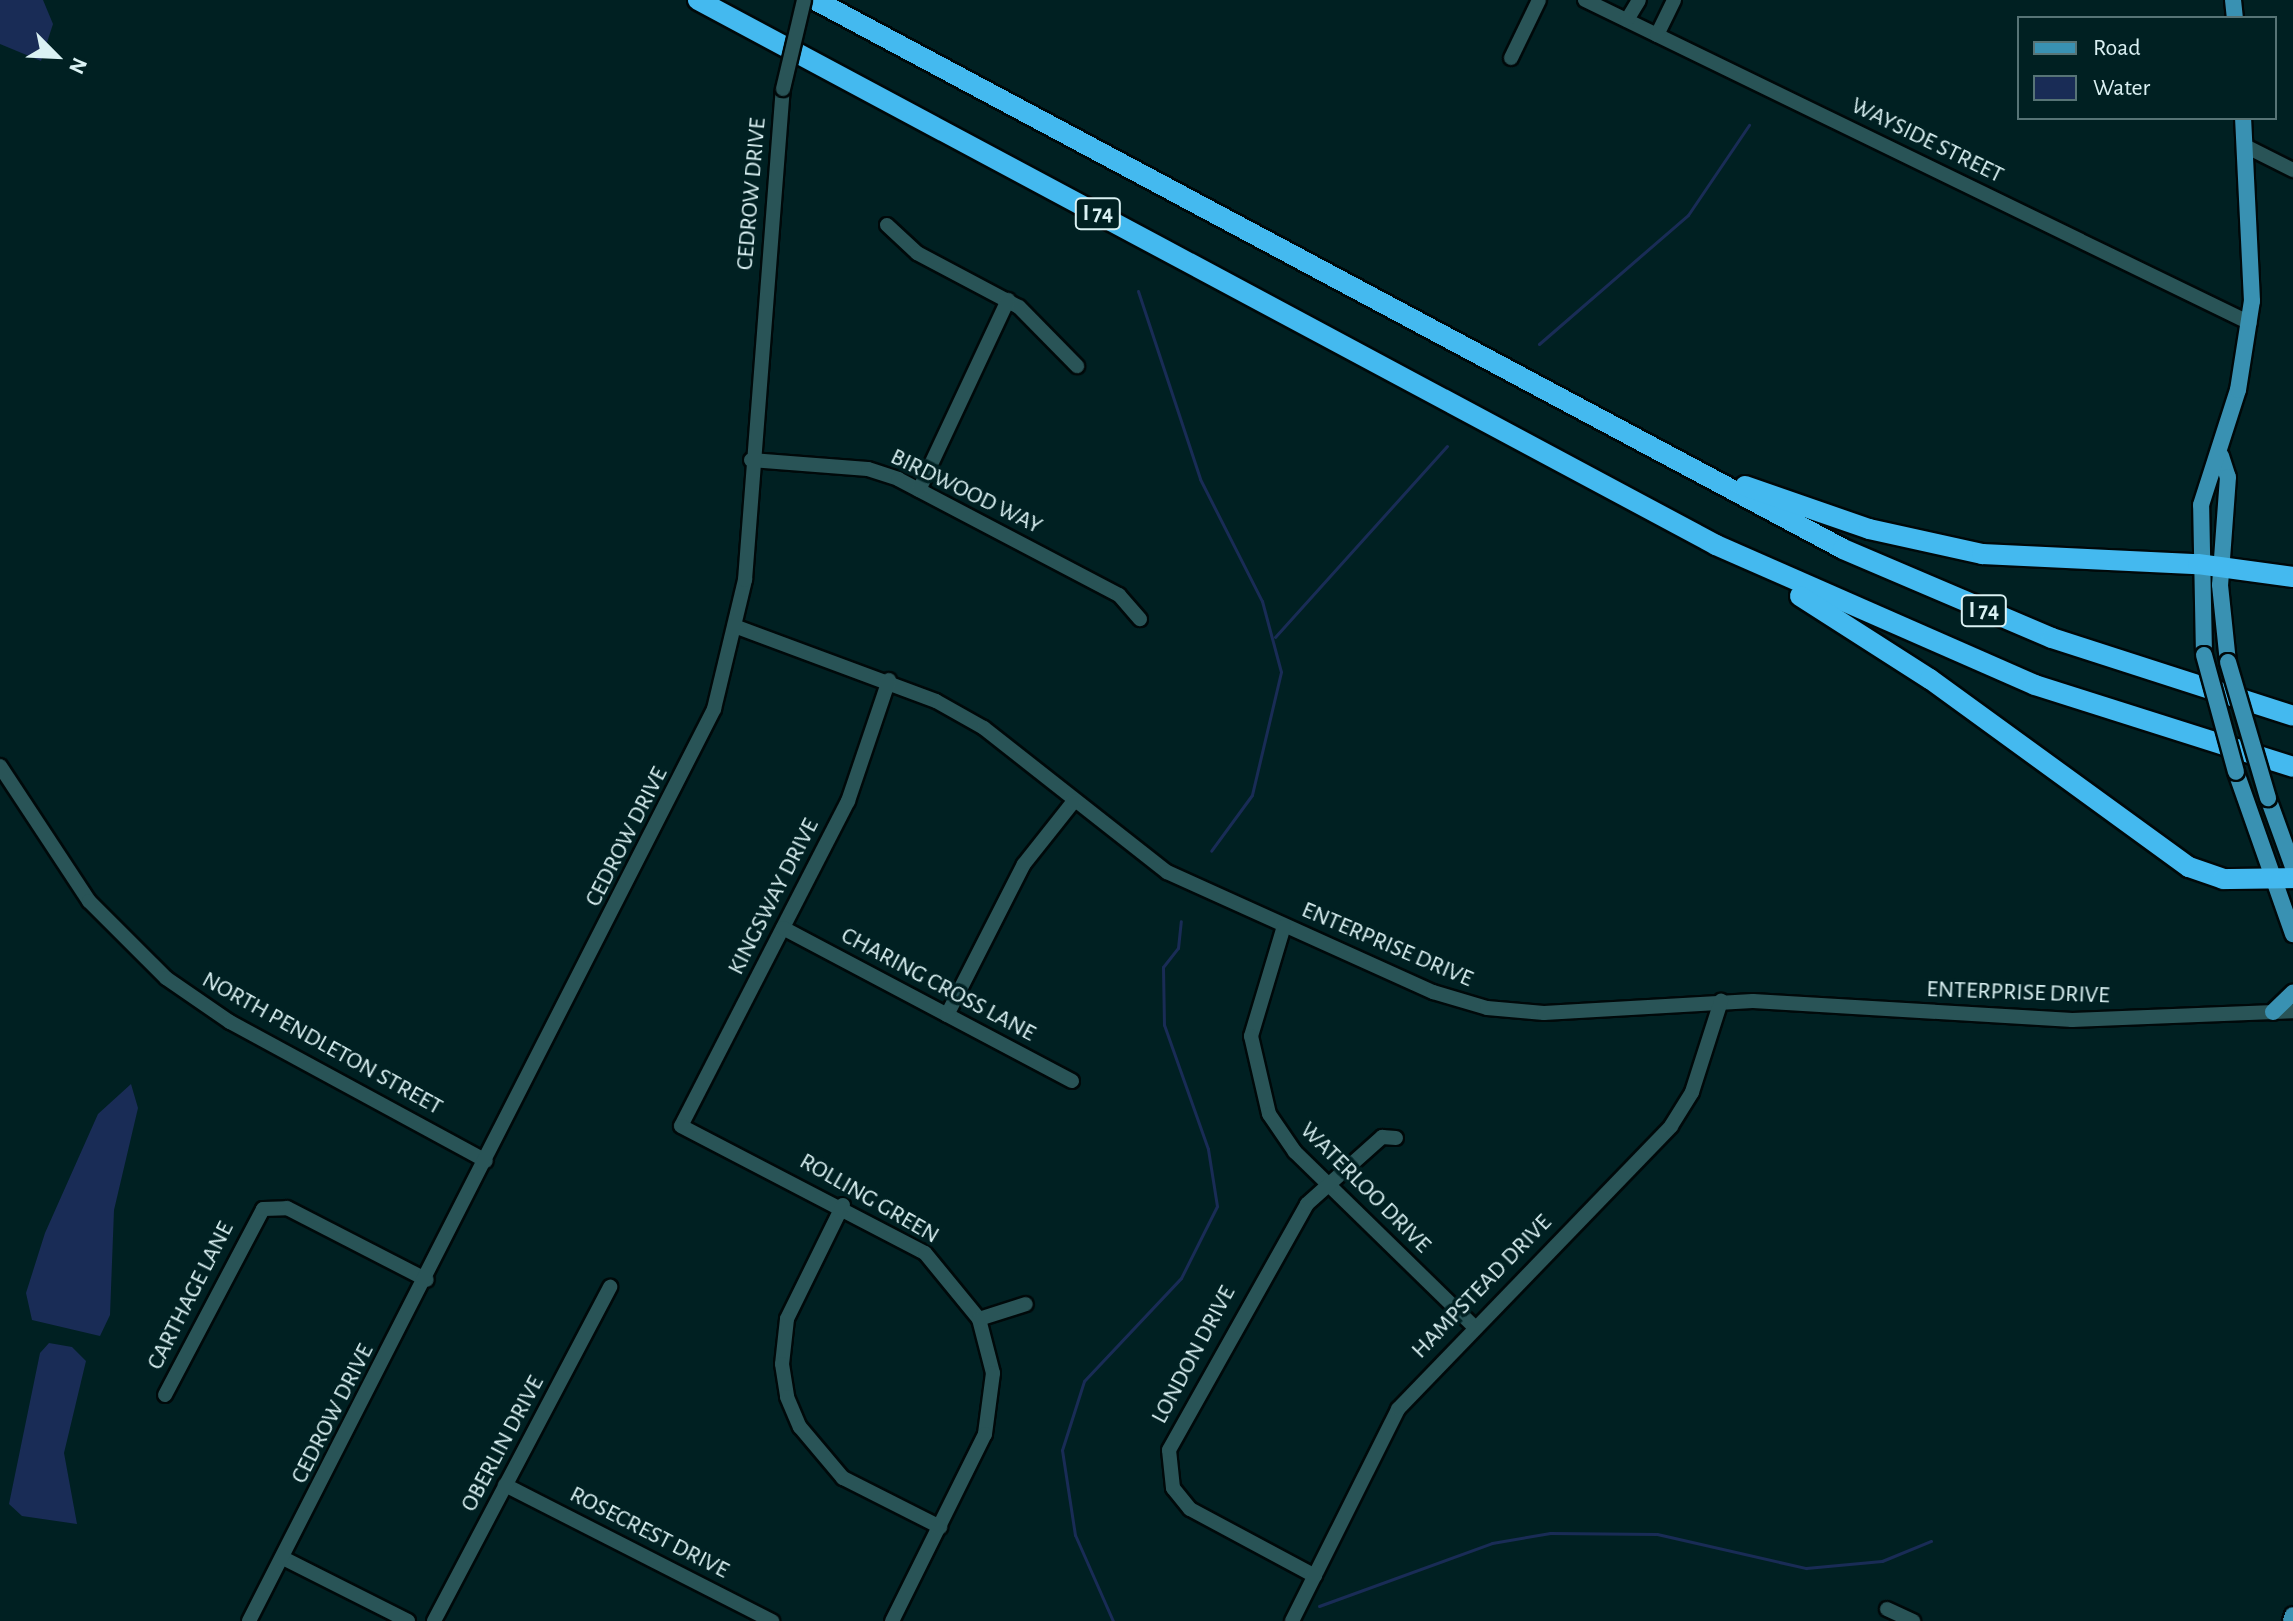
<!DOCTYPE html>
<style>
body{margin:0}
#map{position:relative;width:2293px;height:1621px;overflow:hidden;background:#002022;font-family:"Alegreya Sans",sans-serif}
div>[style]{position:absolute}
.water>*{inset:0;background:#192c56}
.stream>*{height:3px;margin:-1.5px;padding:0 1.5px;transform-origin:1.5px;border-radius:1.5px;background:#192c56}
.roads{filter:drop-shadow(2px 0 #00090a) drop-shadow(-2px 0 #00090a) drop-shadow(0 2px #00090a) drop-shadow(0 -2px #00090a)}
.minor>*{height:14px;margin:-7px;padding:0 7px;transform-origin:7px;border-radius:7px;background:#295457}
.major>*{height:16px;margin:-8px;padding:0 8px;transform-origin:8px;border-radius:8px;background:#3991b2}
.highway>*{height:20px;margin:-10px;padding:0 10px;transform-origin:10px;border-radius:10px;background:#44b9ef}
.bridges{filter:drop-shadow(2px 0 #00090a) drop-shadow(-2px 0 #00090a) drop-shadow(0 2px #00090a) drop-shadow(0 -2px #00090a)}
.minor-bridge>*{height:14px;margin:-7px;padding:0 7px;transform-origin:7px;border-radius:7px;background:#295457}
.major-bridge>*{height:16px;margin:-8px;padding:0 8px;transform-origin:8px;border-radius:8px;background:#3991b2}
span{translate:-50% -50%;white-space:nowrap;text-align:center;line-height:1.15;-webkit-text-stroke:7px #002022;paint-order:stroke}
.shield-label span{padding:2px 6px;background:#002022;border:2px solid;border-radius:6px;-webkit-text-stroke-width:0}
.shield-label{font-size:22px;color:#daf1f3;font-weight:700}
.street-label{font-size:24px;color:#daf1f3}
.legend{position:absolute;left:2017px;top:16px;width:260px;height:104px;box-sizing:border-box;background:#002022;border:2px solid #577476;margin:0;padding:10px 14px;list-style:none;font-size:24px;color:#daf1f3}
.legend li{display:flex;align-items:center;gap:16px;height:40px}
.legend b{width:40px;border:2px solid #577476}
.north{position:absolute;left:16px;top:16px;width:80px;height:80px;-webkit-text-stroke:6px #002022;paint-order:stroke;rotate:114deg;font-size:22px;font-weight:700;line-height:32px;text-align:center;color:#daf1f3}
.north::after{content:'';display:block;margin:auto;width:28px;height:36px;background:#daf1f3;clip-path:polygon(50% 0,100% 100%,50% 72%,0 100%)}
</style>
<div id="map">
<div class="water">
<i style="clip-path:polygon(0 0,43px 0,53px 24px,41px 61px,0 44px)"></i>
<i style="clip-path:polygon(131px 1084px,138px 1108px,114px 1210px,110px 1315px,100px 1336px,32px 1320px,26px 1293px,45px 1233px,98px 1114px)"></i>
<i style="clip-path:polygon(49px 1343px,72px 1347px,86px 1361px,64px 1453px,77px 1524px,22px 1516px,9px 1504px,40px 1353px)"></i>
</div>
<div class="stream">
<i style="left:1138px;top:291px;width:198px;rotate:71.7deg"></i>
<i style="left:1200px;top:479px;width:137px;rotate:63.1deg"></i>
<i style="left:1262px;top:601px;width:73px;rotate:75deg"></i>
<i style="left:1281px;top:672px;width:126px;rotate:103.3deg"></i>
<i style="left:1252px;top:795px;width:69px;rotate:126.2deg"></i>
<i style="left:1539px;top:344px;width:197px;rotate:-40.9deg"></i>
<i style="left:1688px;top:215px;width:109px;rotate:-55.9deg"></i>
<i style="left:1275px;top:637px;width:257px;rotate:-48deg"></i>
<i style="left:1319px;top:1606px;width:184px;rotate:-20deg"></i>
<i style="left:1492px;top:1543px;width:59px;rotate:-9.8deg"></i>
<i style="left:1550px;top:1533px;width:107px;rotate:0.5deg"></i>
<i style="left:1657px;top:1534px;width:153px;rotate:12.9deg"></i>
<i style="left:1806px;top:1568px;width:76px;rotate:-5.3deg"></i>
<i style="left:1882px;top:1561px;width:53px;rotate:-22.2deg"></i>
<i style="left:1113px;top:1621px;width:94px;rotate:-113.8deg"></i>
<i style="left:1075px;top:1535px;width:86px;rotate:-98.7deg"></i>
<i style="left:1062px;top:1450px;width:72px;rotate:-72.3deg"></i>
<i style="left:1084px;top:1381px;width:141px;rotate:-46.7deg"></i>
<i style="left:1181px;top:1278px;width:80px;rotate:-63.4deg"></i>
<i style="left:1217px;top:1206px;width:58px;rotate:-99deg"></i>
<i style="left:1208px;top:1149px;width:132px;rotate:-109.5deg"></i>
<i style="left:1164px;top:1025px;width:58px;rotate:-91deg"></i>
<i style="left:1163px;top:967px;width:24px;rotate:-52deg"></i>
<i style="left:1178px;top:948px;width:27px;rotate:-84deg"></i>
</div>
<div class="roads">
<div class="minor">
<i style="left:1585px;top:0;width:739px;rotate:25.91deg"></i>
<i style="left:1627px;top:20px;width:23px;rotate:-59deg"></i>
<i style="left:1657px;top:35px;width:39px;rotate:-64deg"></i>
<i style="left:1511px;top:58px;width:64px;rotate:-64.2deg"></i>
<i style="left:2245px;top:146px;width:54px;rotate:26.6deg"></i>
<i style="left:887px;top:225px;width:41px;rotate:43deg"></i>
<i style="left:917px;top:253px;width:115px;rotate:27.9deg"></i>
<i style="left:1019px;top:307px;width:83px;rotate:45.5deg"></i>
<i style="left:751px;top:460px;width:117px;rotate:4.4deg"></i>
<i style="left:868px;top:469px;width:32px;rotate:18deg"></i>
<i style="left:898px;top:479px;width:250px;rotate:27.7deg"></i>
<i style="left:1119px;top:595px;width:32px;rotate:49deg"></i>
<i style="left:919px;top:490px;width:210px;rotate:-64.9deg"></i>
<i style="left:737px;top:627px;width:212px;rotate:20.4deg"></i>
<i style="left:936px;top:701px;width:55px;rotate:29.4deg"></i>
<i style="left:984px;top:728px;width:233px;rotate:38.2deg"></i>
<i style="left:1167px;top:872px;width:292px;rotate:24.3deg"></i>
<i style="left:1433px;top:992px;width:56px;rotate:16.5deg"></i>
<i style="left:1487px;top:1008px;width:57px;rotate:5deg"></i>
<i style="left:1544px;top:1013px;width:209px;rotate:-3.3deg"></i>
<i style="left:1753px;top:1001px;width:320px;rotate:3.4deg"></i>
<i style="left:2072px;top:1020px;width:221px;rotate:-2.3deg"></i>
<i style="left:889px;top:680px;width:128px;rotate:108.7deg"></i>
<i style="left:848px;top:801px;width:365px;rotate:117.2deg"></i>
<i style="left:681px;top:1126px;width:275px;rotate:27.5deg"></i>
<i style="left:925px;top:1253px;width:85px;rotate:50.7deg"></i>
<i style="left:979px;top:1319px;width:56px;rotate:75.5deg"></i>
<i style="left:993px;top:1373px;width:62px;rotate:97.5deg"></i>
<i style="left:985px;top:1434px;width:209px;rotate:116.4deg"></i>
<i style="left:0;top:766px;width:162px;rotate:56.6deg"></i>
<i style="left:89px;top:901px;width:109px;rotate:45deg"></i>
<i style="left:166px;top:978px;width:78px;rotate:34.5deg"></i>
<i style="left:230px;top:1022px;width:291px;rotate:28.5deg"></i>
<i style="left:1284px;top:926px;width:115px;rotate:106.7deg"></i>
<i style="left:1251px;top:1036px;width:80px;rotate:77deg"></i>
<i style="left:1269px;top:1114px;width:46px;rotate:55.6deg"></i>
<i style="left:1295px;top:1152px;width:248px;rotate:44.3deg"></i>
<i style="left:783px;top:928px;width:327px;rotate:27.9deg"></i>
<i style="left:947px;top:1015px;width:169px;rotate:-63deg"></i>
<i style="left:1024px;top:864px;width:80px;rotate:-51.6deg"></i>
<i style="left:843px;top:1205px;width:127px;rotate:116.2deg"></i>
<i style="left:787px;top:1319px;width:45px;rotate:96.3deg"></i>
<i style="left:782px;top:1364px;width:33px;rotate:81deg"></i>
<i style="left:787px;top:1397px;width:33px;rotate:67deg"></i>
<i style="left:800px;top:1427px;width:67px;rotate:49.9deg"></i>
<i style="left:843px;top:1478px;width:109px;rotate:26.8deg"></i>
<i style="left:979px;top:1319px;width:49px;rotate:-17.7deg"></i>
<i style="left:165px;top:1395px;width:210px;rotate:-62.2deg"></i>
<i style="left:263px;top:1209px;width:24px;rotate:-2deg"></i>
<i style="left:287px;top:1208px;width:157px;rotate:27.2deg"></i>
<i style="left:505px;top:1485px;width:300px;rotate:27deg"></i>
<i style="left:283px;top:1558px;width:140px;rotate:26.7deg"></i>
<i style="left:1315px;top:1576px;width:142px;rotate:-151.8deg"></i>
<i style="left:1190px;top:1509px;width:27px;rotate:-129deg"></i>
<i style="left:1173px;top:1488px;width:38px;rotate:-96deg"></i>
<i style="left:1169px;top:1450px;width:282px;rotate:-60.7deg"></i>
<i style="left:1307px;top:1204px;width:101px;rotate:-41.8deg"></i>
<i style="left:1382px;top:1137px;width:14px;rotate:4deg"></i>
<i style="left:1887px;top:1609px;width:29px;rotate:25deg"></i>
<i style="left:249px;top:1621px;width:1024px;rotate:-62.98deg"></i>
<i style="left:714px;top:709px;width:133px;rotate:-76.5deg"></i>
<i style="left:745px;top:580px;width:492px;rotate:-85.6deg"></i>
<i style="left:434px;top:1621px;width:378px;rotate:-62.2deg"></i>
<i style="left:1292px;top:1621px;width:237px;rotate:-63.4deg"></i>
<i style="left:1398px;top:1409px;width:393px;rotate:-46deg"></i>
<i style="left:1671px;top:1126px;width:40px;rotate:-58deg"></i>
<i style="left:1692px;top:1092px;width:96px;rotate:-72.3deg"></i>
</div>
<div class="major">
<i style="left:2233px;top:0;width:18px;rotate:84deg"></i>
<i style="left:2221px;top:456px;width:22px;rotate:72deg"></i>
<i style="left:2228px;top:477px;width:108px;rotate:94.2deg"></i>
<i style="left:2220px;top:585px;width:77px;rotate:84.1deg"></i>
<i style="left:2204px;top:655px;width:150px;rotate:-91.1deg"></i>
<i style="left:2201px;top:505px;width:121px;rotate:-72.2deg"></i>
<i style="left:2238px;top:390px;width:90px;rotate:-81.1deg"></i>
<i style="left:2252px;top:301px;width:183px;rotate:-92.8deg"></i>
<i style="left:2236px;top:772px;width:172px;rotate:70.6deg"></i>
<i style="left:2268px;top:798px;width:73px;rotate:70.1deg"></i>
<i style="left:2273px;top:1012px;width:28px;rotate:-44deg"></i>
<i style="left:2291px;top:1621px;width:6px;rotate:-72deg"></i>
</div>
<div class="highway">
<i style="left:698px;top:0;width:1155px;rotate:28.16deg"></i>
<i style="left:1716px;top:545px;width:348px;rotate:23.7deg"></i>
<i style="left:2035px;top:685px;width:271px;rotate:17.6deg"></i>
<i style="left:815px;top:0;width:1165px;rotate:28.1deg"></i>
<i style="left:1843px;top:549px;width:227px;rotate:23.1deg"></i>
<i style="left:2052px;top:638px;width:253px;rotate:17.9deg"></i>
<i style="left:1745px;top:486px;width:131px;rotate:19.1deg"></i>
<i style="left:1869px;top:529px;width:116px;rotate:12.5deg"></i>
<i style="left:1982px;top:554px;width:216px;rotate:2.7deg"></i>
<i style="left:2198px;top:564px;width:96px;rotate:7.8deg"></i>
<i style="left:1800px;top:596px;width:154px;rotate:32.6deg"></i>
<i style="left:1930px;top:679px;width:320px;rotate:36deg"></i>
<i style="left:2189px;top:867px;width:36px;rotate:19deg"></i>
<i style="left:2223px;top:879px;width:70px;rotate:-0.8deg"></i>
</div>
</div>
<div class="bridges">
<div class="minor-bridge">
<i style="left:783px;top:89px;width:91px;rotate:-76.7deg"></i>
</div>
<div class="major-bridge">
<i style="left:2204px;top:655px;width:121px;rotate:74.7deg"></i>
<i style="left:2228px;top:662px;width:142px;rotate:73.6deg"></i>
</div>
</div>
<div class="shield-label">
<span style="left:1098px;top:214px">I 74</span>
<span style="left:1984px;top:611px">I 74</span>
</div>
<div class="street-label">
<span style="left:1927px;top:141px;rotate:26deg">WAYSIDE STREET</span>
<span style="left:752px;top:194px;rotate:-85deg">CEDROW DRIVE</span>
<span style="left:966px;top:492px;rotate:26deg">BIRDWOOD WAY</span>
<span style="left:627px;top:837px;rotate:-63deg">CEDROW DRIVE</span>
<span style="left:774px;top:897px;rotate:-63deg">KINGSWAY DRIVE</span>
<span style="left:1387px;top:945px;rotate:23deg">ENTERPRISE DRIVE</span>
<span style="left:938px;top:985px;rotate:28deg">CHARING CROSS LANE</span>
<span style="left:2018px;top:993px;rotate:2deg">ENTERPRISE DRIVE</span>
<span style="left:322px;top:1044px;rotate:29deg">NORTH PENDLETON STREET</span>
<span style="left:1365px;top:1188px;rotate:45deg">WATERLOO DRIVE</span>
<span style="left:869px;top:1199px;rotate:30deg">ROLLING GREEN</span>
<span style="left:1482px;top:1287px;rotate:-46deg">HAMPSTEAD DRIVE</span>
<span style="left:191px;top:1296px;rotate:-63deg">CARTHAGE LANE</span>
<span style="left:1194px;top:1355px;rotate:-62deg">LONDON DRIVE</span>
<span style="left:333px;top:1414px;rotate:-63deg">CEDROW DRIVE</span>
<span style="left:503px;top:1444px;rotate:-62deg">OBERLIN DRIVE</span>
<span style="left:649px;top:1533px;rotate:27deg">ROSECREST DRIVE</span>
</div>
<ul class="legend">
<li><b style="height:10px;background:#3991b2"></b>Road</li>
<li><b style="height:22px;background:#192c56"></b>Water</li>
</ul>
<div class="north">N</div>
</div>
